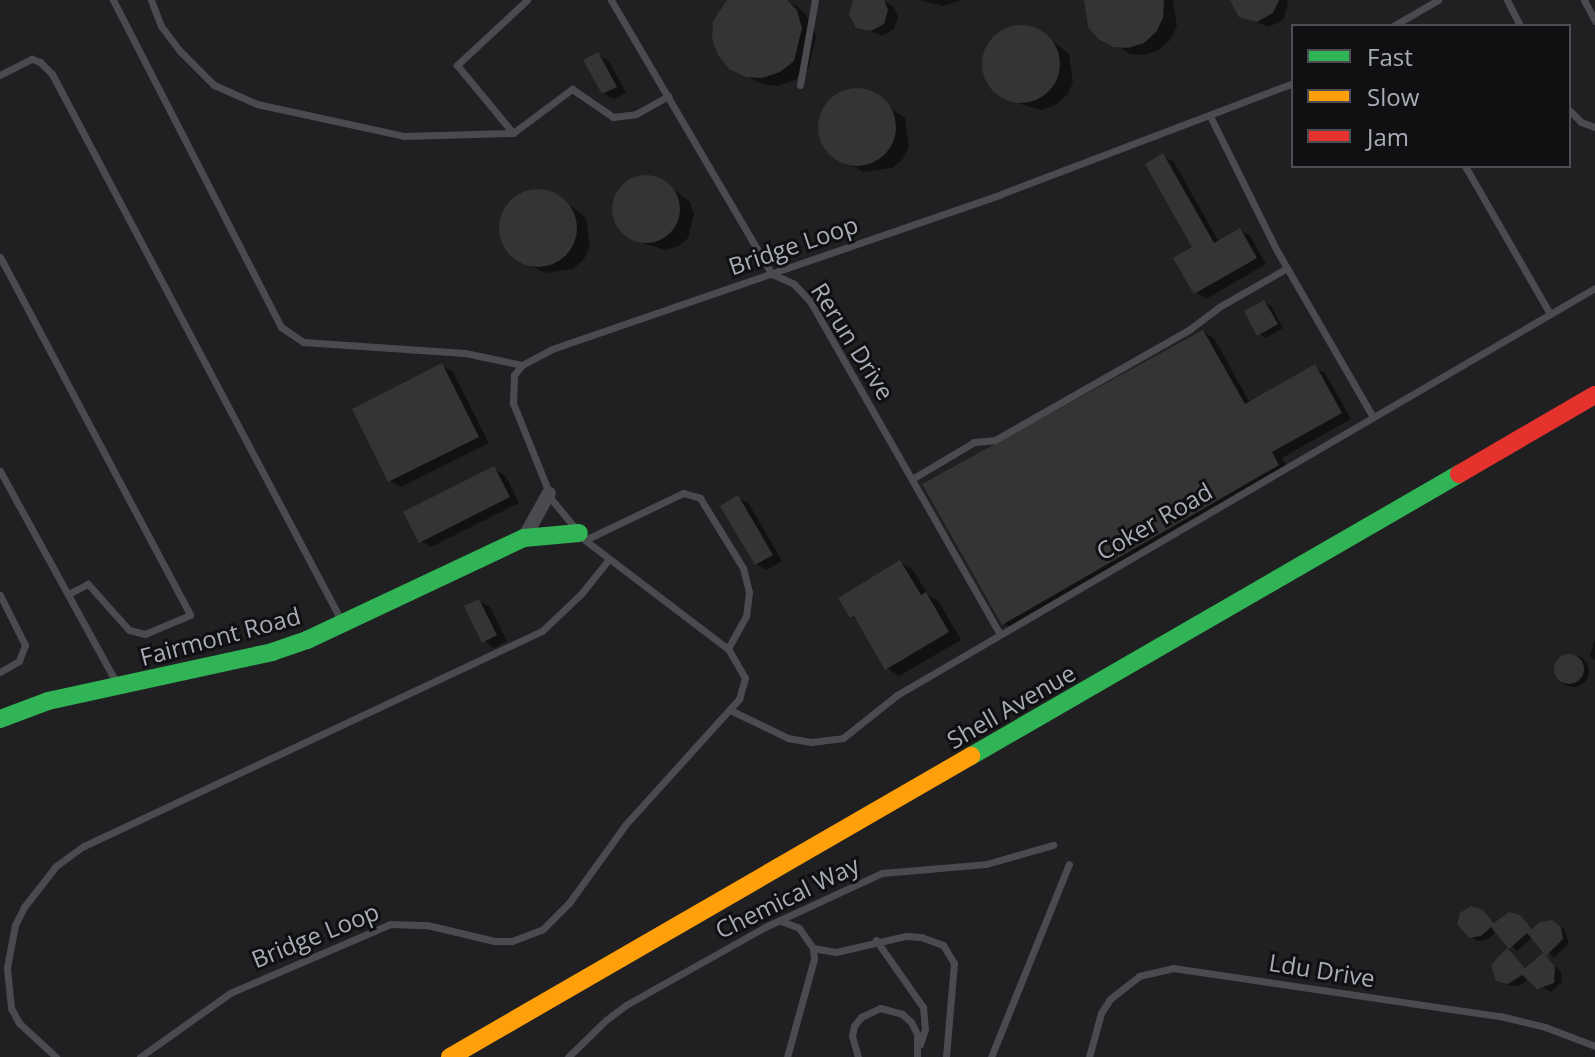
<!DOCTYPE html>
<style>
body{margin:0}
#map{position:relative;width:1595px;height:1057px;overflow:hidden;background:#161616;font-family:"Open Sans",sans-serif}
div>[style]{position:absolute}
.built>*{inset:0;background:#202022}
.shadow>*{inset:0;background:#0007}
.round{border-radius:50%}
.building>*{inset:0;background:#343435}
.lane>*{height:7px;margin:-3.5px;padding:0 3.5px;transform-origin:3.5px;border-radius:3.5px;background:#4a4b4f}
.street>*{height:14px;margin:-7px;padding:0 7px;transform-origin:7px;border-radius:7px;background:#4a4b4f}
.fast>*{height:18px;margin:-9px;padding:0 9px;transform-origin:9px;border-radius:9px;background:#30b455}
.slow>*{height:18px;margin:-9px;padding:0 9px;transform-origin:9px;border-radius:9px;background:#ff9f0a}
.jam>*{height:18px;margin:-9px;padding:0 9px;transform-origin:9px;border-radius:9px;background:#e5322d}
span{translate:-50% -50%;white-space:nowrap;text-align:center;line-height:1.15;-webkit-text-stroke:6px #101012;paint-order:stroke}
.street-label{font-size:24px;color:#a7acb7}
.legend{position:absolute;left:1291px;top:24px;width:280px;height:144px;box-sizing:border-box;background:#101012;border:2px solid #4c4e54;margin:0;padding:10px 14px;list-style:none;font-size:24px;color:#a7acb7}
.legend li{display:flex;align-items:center;gap:16px;height:40px}
.legend b{width:40px;border:2px solid #4c4e54}
</style>
<div id="map">
<div class="built">
<i style="clip-path:polygon(evenodd,0 0,1595px 0,1595px 1057px,0 1057px,0 0,1293px 26px,1569px 26px,1569px 166px,1293px 166px,1293px 26px)"></i>
</div>
<div class="shadow">
<i style="clip-path:polygon(730px 0,786px 0,799px 8px,811px 21px,816px 37px,808px 69px,795px 80px,778px 86px,762px 84px,746px 76px,715px 22px,722px 7px)"></i>
<i style="clip-path:polygon(857px 0,881px 0,894px 7px,898px 17px,894px 29px,882px 36px,858px 26px)"></i>
<i style="clip-path:polygon(919px 0,961px 0,944px 6px)"></i>
<i style="clip-path:polygon(1086px 0,1173px 0,1177px 27px,1170px 40px,1159px 50px,1144px 55px,1130px 54px,1090px 26px)"></i>
<i style="clip-path:polygon(1233px 0,1287px 0,1288px 3px,1284px 19px,1269px 27px,1241px 16px)"></i>
<i style="clip-path:polygon(1016px 26px,1044px 34px,1069px 54px,1073px 83px,1067px 95px,1056px 105px,1041px 110px,1013px 102px,998px 93px,984px 68px,991px 41px)"></i>
<i style="clip-path:polygon(598px 55px,609px 61px,626px 93px,614px 99px,603px 93px)"></i>
<i style="clip-path:polygon(852px 90px,867px 91px,905px 118px,909px 146px,903px 159px,892px 168px,864px 172px,834px 156px,825px 145px,820px 131px,827px 105px)"></i>
<i style="clip-path:polygon(1163px 156px,1174px 162px,1219px 242px,1240px 230px,1250px 236px,1266px 264px,1206px 299px,1196px 292px,1195px 248px)"></i>
<i style="clip-path:polygon(642px 177px,666px 184px,690px 202px,694px 214px,688px 238px,679px 246px,666px 250px,642px 243px,627px 234px,615px 213px,620px 190px)"></i>
<i style="clip-path:polygon(533px 190px,561px 198px,586px 218px,590px 247px,584px 259px,573px 269px,545px 273px,515px 257px,506px 246px,501px 232px,508px 205px)"></i>
<i style="clip-path:polygon(1264px 302px,1271px 306px,1283px 328px,1266px 338px,1259px 334px)"></i>
<i style="clip-path:polygon(1203px 332px,1214px 338px,1250px 403px,1315px 367px,1325px 373px,1351px 419px,1282px 458px,1289px 471px,1015px 630px,1004px 624px)"></i>
<i style="clip-path:polygon(442px 366px,453px 372px,489px 443px,401px 487px,390px 481px)"></i>
<i style="clip-path:polygon(494px 469px,505px 475px,519px 503px,431px 547px,420px 541px)"></i>
<i style="clip-path:polygon(738px 497px,749px 504px,782px 561px,767px 570px,756px 564px)"></i>
<i style="clip-path:polygon(900px 562px,913px 570px,928px 595px,939px 602px,961px 640px,899px 676px,887px 668px,859px 621px,852px 617px)"></i>
<i style="clip-path:polygon(479px 601px,490px 607px,507px 641px,494px 648px,484px 641px)"></i>
<i style="clip-path:polygon(1595px 639px,1595px 660px,1590px 656px)"></i>
<i class="round" style="left:1557px;top:655px;width:32px;height:32px"></i>
<i style="clip-path:polygon(1482px 912px,1496px 923px,1522px 919px,1534px 930px,1556px 924px,1564px 929px,1569px 943px,1554px 958px,1533px 937px,1517px 951px,1497px 931px,1488px 939px,1477px 941px,1461px 929px,1460px 919px)"></i>
<i style="clip-path:polygon(1508px 951px,1527px 969px,1543px 956px,1550px 960px,1561px 972px,1562px 982px,1551px 992px,1528px 979px,1521px 985px,1511px 986px,1503px 982px)"></i>
</div>
<div class="building">
<i style="clip-path:polygon(727px 0,787px 0,797px 10px,802px 28px,794px 61px,780px 72px,762px 78px,746px 77px,729px 69px,718px 55px,712px 39px,713px 21px)"></i>
<i style="clip-path:polygon(853px 0,884px 0,888px 10px,884px 24px,871px 31px,856px 28px,849px 15px)"></i>
<i style="clip-path:polygon(1084px 0,1164px 0,1163px 18px,1156px 32px,1144px 43px,1128px 48px,1113px 47px,1098px 39px,1088px 27px)"></i>
<i style="clip-path:polygon(1230px 0,1279px 0,1273px 13px,1257px 22px,1239px 17px)"></i>
<i class="round" style="left:982px;top:25px;width:78px;height:78px"></i>
<i style="clip-path:polygon(598px 52px,617px 87px,602px 94px,583px 60px)"></i>
<i class="round" style="left:818px;top:88px;width:78px;height:78px"></i>
<i style="clip-path:polygon(1163px 153px,1214px 243px,1240px 228px,1257px 258px,1194px 294px,1173px 258px,1192px 247px,1145px 164px)"></i>
<i class="round" style="left:612px;top:175px;width:68px;height:68px"></i>
<i class="round" style="left:499px;top:189px;width:78px;height:78px"></i>
<i style="clip-path:polygon(1264px 300px,1278px 324px,1257px 336px,1244px 311px)"></i>
<i style="clip-path:polygon(1203px 330px,1245px 404px,1315px 364px,1342px 413px,1272px 452px,1279px 465px,1002px 625px,922px 484px)"></i>
<i style="clip-path:polygon(442px 363px,479px 437px,388px 482px,352px 409px)"></i>
<i style="clip-path:polygon(494px 466px,510px 497px,419px 543px,403px 512px)"></i>
<i style="clip-path:polygon(738px 495px,773px 555px,755px 565px,720px 506px)"></i>
<i style="clip-path:polygon(900px 560px,921px 595px,926px 592px,949px 632px,885px 670px,854px 616px,850px 618px,838px 598px)"></i>
<i style="clip-path:polygon(479px 599px,497px 635px,482px 643px,464px 606px)"></i>
<i class="round" style="left:1554px;top:654px;width:30px;height:30px"></i>
<i style="clip-path:polygon(1471px 906px,1483px 910px,1494px 923px,1509px 912px,1520px 915px,1532px 929px,1540px 922px,1552px 920px,1561px 927px,1563px 939px,1546px 956px,1527px 933px,1509px 949px,1491px 927px,1481px 936px,1469px 938px,1457px 924px,1460px 913px)"></i>
<i style="clip-path:polygon(1507px 948px,1525px 968px,1543px 953px,1555px 966px,1554px 983px,1537px 989px,1522px 975px,1508px 984px,1496px 981px,1491px 965px)"></i>
</div>
<div class="lane">
<i style="left:113px;top:0;width:368px;rotate:62.8deg"></i>
<i style="left:281px;top:327px;width:27px;rotate:34deg"></i>
<i style="left:303px;top:342px;width:162px;rotate:3.9deg"></i>
<i style="left:465px;top:353px;width:58px;rotate:11.9deg"></i>
<i style="left:151px;top:0;width:28px;rotate:69deg"></i>
<i style="left:161px;top:26px;width:31px;rotate:53deg"></i>
<i style="left:180px;top:51px;width:48px;rotate:45deg"></i>
<i style="left:214px;top:85px;width:47px;rotate:23.8deg"></i>
<i style="left:257px;top:104px;width:150px;rotate:12.3deg"></i>
<i style="left:404px;top:136px;width:109px;rotate:-1.6deg"></i>
<i style="left:527px;top:0;width:96px;rotate:137.1deg"></i>
<i style="left:457px;top:65px;width:88px;rotate:50.5deg"></i>
<i style="left:513px;top:133px;width:74px;rotate:-36.7deg"></i>
<i style="left:572px;top:89px;width:50px;rotate:34.3deg"></i>
<i style="left:613px;top:117px;width:23px;rotate:-7deg"></i>
<i style="left:636px;top:114px;width:37px;rotate:-29deg"></i>
<i style="left:611px;top:0;width:318px;rotate:59.6deg"></i>
<i style="left:772px;top:274px;width:24px;rotate:24deg"></i>
<i style="left:794px;top:284px;width:23px;rotate:47deg"></i>
<i style="left:810px;top:301px;width:383px;rotate:60.3deg"></i>
<i style="left:1507px;top:0;width:29px;rotate:63deg"></i>
<i style="left:1584px;top:0;width:24px;rotate:62deg"></i>
<i style="left:1393px;top:26px;width:52px;rotate:-30deg"></i>
<i style="left:0;top:75px;width:36px;rotate:-27deg"></i>
<i style="left:32px;top:59px;width:9px;rotate:21deg"></i>
<i style="left:40px;top:62px;width:17px;rotate:45deg"></i>
<i style="left:52px;top:74px;width:620px;rotate:62.11deg"></i>
<i style="left:800px;top:85px;width:86px;rotate:-80deg"></i>
<i style="left:1569px;top:110px;width:17px;rotate:45deg"></i>
<i style="left:1581px;top:122px;width:15px;rotate:20deg"></i>
<i style="left:1210px;top:116px;width:148px;rotate:63.6deg"></i>
<i style="left:1276px;top:249px;width:194px;rotate:60deg"></i>
<i style="left:1465px;top:166px;width:171px;rotate:60.1deg"></i>
<i style="left:0;top:257px;width:405px;rotate:62deg"></i>
<i style="left:190px;top:615px;width:49px;rotate:157.1deg"></i>
<i style="left:145px;top:634px;width:16px;rotate:-166deg"></i>
<i style="left:129px;top:630px;width:62px;rotate:-131.7deg"></i>
<i style="left:88px;top:584px;width:22px;rotate:153deg"></i>
<i style="left:0;top:471px;width:243px;rotate:61.2deg"></i>
<i style="left:912px;top:479px;width:72px;rotate:-30.8deg"></i>
<i style="left:974px;top:442px;width:21px;rotate:-5deg"></i>
<i style="left:995px;top:440px;width:224px;rotate:-29.6deg"></i>
<i style="left:1190px;top:329px;width:36px;rotate:-37deg"></i>
<i style="left:1219px;top:307px;width:78px;rotate:-29.8deg"></i>
<i style="left:585px;top:540px;width:109px;rotate:-25.6deg"></i>
<i style="left:683px;top:493px;width:18px;rotate:16deg"></i>
<i style="left:700px;top:498px;width:82px;rotate:58.4deg"></i>
<i style="left:743px;top:568px;width:25px;rotate:76deg"></i>
<i style="left:749px;top:592px;width:24px;rotate:97deg"></i>
<i style="left:746px;top:616px;width:38px;rotate:119deg"></i>
<i style="left:0;top:595px;width:56px;rotate:63.4deg"></i>
<i style="left:25px;top:645px;width:17px;rotate:111deg"></i>
<i style="left:19px;top:661px;width:22px;rotate:150deg"></i>
<i style="left:730px;top:710px;width:64px;rotate:25.8deg"></i>
<i style="left:788px;top:738px;width:23px;rotate:10deg"></i>
<i style="left:811px;top:742px;width:32px;rotate:-7deg"></i>
<i style="left:843px;top:738px;width:69px;rotate:-38.5deg"></i>
<i style="left:897px;top:695px;width:808px;rotate:-30.25deg"></i>
<i style="left:781px;top:921px;width:19px;rotate:21deg"></i>
<i style="left:799px;top:928px;width:24px;rotate:55deg"></i>
<i style="left:813px;top:948px;width:11px;rotate:85deg"></i>
<i style="left:814px;top:959px;width:102px;rotate:105.4deg"></i>
<i style="left:876px;top:940px;width:82px;rotate:55deg"></i>
<i style="left:923px;top:1007px;width:22px;rotate:85deg"></i>
<i style="left:925px;top:1029px;width:16px;rotate:108deg"></i>
<i style="left:813px;top:948px;width:23px;rotate:10deg"></i>
<i style="left:836px;top:952px;width:72px;rotate:-12.9deg"></i>
<i style="left:906px;top:936px;width:15px;rotate:4deg"></i>
<i style="left:921px;top:937px;width:23px;rotate:20deg"></i>
<i style="left:943px;top:945px;width:21px;rotate:59deg"></i>
<i style="left:954px;top:963px;width:94px;rotate:94.9deg"></i>
<i style="left:56px;top:1057px;width:50px;rotate:-137.4deg"></i>
<i style="left:19px;top:1023px;width:17px;rotate:-118deg"></i>
<i style="left:11px;top:1008px;width:40px;rotate:-95.7deg"></i>
<i style="left:7px;top:968px;width:44px;rotate:-79.5deg"></i>
<i style="left:15px;top:925px;width:20px;rotate:-63deg"></i>
<i style="left:24px;top:907px;width:52px;rotate:-52deg"></i>
<i style="left:56px;top:866px;width:34px;rotate:-36deg"></i>
<i style="left:84px;top:846px;width:506px;rotate:-25.15deg"></i>
<i style="left:542px;top:631px;width:54px;rotate:-43.5deg"></i>
<i style="left:581px;top:594px;width:45px;rotate:-51.3deg"></i>
<i style="left:140px;top:1057px;width:110px;rotate:-35.4deg"></i>
<i style="left:230px;top:993px;width:174px;rotate:-23.3deg"></i>
<i style="left:390px;top:924px;width:37px;rotate:2deg"></i>
<i style="left:427px;top:925px;width:69px;rotate:13.4deg"></i>
<i style="left:494px;top:941px;width:18px"></i>
<i style="left:512px;top:941px;width:33px;rotate:-21deg"></i>
<i style="left:543px;top:929px;width:37px;rotate:-45deg"></i>
<i style="left:569px;top:903px;width:97px;rotate:-54.2deg"></i>
<i style="left:626px;top:824px;width:169px;rotate:-47.9deg"></i>
<i style="left:739px;top:699px;width:22px;rotate:-74deg"></i>
<i style="left:745px;top:678px;width:34px;rotate:-120deg"></i>
<i style="left:728px;top:649px;width:180px;rotate:-142.7deg"></i>
<i style="left:585px;top:540px;width:52px;rotate:-129.5deg"></i>
<i style="left:552px;top:500px;width:105px;rotate:-111.9deg"></i>
<i style="left:513px;top:403px;width:28px;rotate:-88deg"></i>
<i style="left:514px;top:375px;width:13px;rotate:-51deg"></i>
<i style="left:522px;top:365px;width:34px;rotate:-28deg"></i>
<i style="left:552px;top:349px;width:475px;rotate:-19deg"></i>
<i style="left:1001px;top:194px;width:312px;rotate:-20.8deg"></i>
<i style="left:568px;top:1057px;width:53px;rotate:-44.2deg"></i>
<i style="left:606px;top:1020px;width:25px;rotate:-37deg"></i>
<i style="left:626px;top:1005px;width:159px;rotate:-29.3deg"></i>
<i style="left:765px;top:927px;width:129px;rotate:-24.8deg"></i>
<i style="left:882px;top:873px;width:104px;rotate:-4.9deg"></i>
<i style="left:986px;top:864px;width:70px;rotate:-15.8deg"></i>
<i style="left:858px;top:1057px;width:22px;rotate:-106deg"></i>
<i style="left:852px;top:1036px;width:10px;rotate:-79deg"></i>
<i style="left:854px;top:1026px;width:11px;rotate:-52deg"></i>
<i style="left:861px;top:1017px;width:21px;rotate:-25deg"></i>
<i style="left:880px;top:1008px;width:23px;rotate:15deg"></i>
<i style="left:902px;top:1014px;width:12px;rotate:42deg"></i>
<i style="left:911px;top:1022px;width:13px;rotate:63deg"></i>
<i style="left:917px;top:1034px;width:23px;rotate:90deg"></i>
<i style="left:991px;top:1057px;width:208px;rotate:-68deg"></i>
<i style="left:1089px;top:1057px;width:46px;rotate:-74.7deg"></i>
<i style="left:1101px;top:1013px;width:17px;rotate:-57deg"></i>
<i style="left:1110px;top:999px;width:37px;rotate:-38deg"></i>
<i style="left:1139px;top:976px;width:35px;rotate:-13deg"></i>
<i style="left:1173px;top:968px;width:331px;rotate:8.4deg"></i>
<i style="left:1500px;top:1016px;width:46px;rotate:13.7deg"></i>
<i style="left:1545px;top:1027px;width:53px;rotate:20.8deg"></i>
</div>
<div class="street">
<i style="left:524px;top:538px;width:51px;rotate:-60.9deg"></i>
</div>
<div class="fast">
<i style="left:0;top:719px;width:51px;rotate:-20.6deg"></i>
<i style="left:48px;top:701px;width:229px;rotate:-12.3deg"></i>
<i style="left:272px;top:652px;width:37px;rotate:-19deg"></i>
<i style="left:307px;top:640px;width:240px;rotate:-25.2deg"></i>
<i style="left:524px;top:538px;width:55px;rotate:-5.2deg"></i>
<i style="left:971px;top:756px;width:564px;rotate:-30.02deg"></i>
</div>
<div class="slow">
<i style="left:450px;top:1057px;width:602px;rotate:-30.02deg"></i>
</div>
<div class="jam">
<i style="left:1459px;top:474px;width:157px;rotate:-30.2deg"></i>
</div>
<div class="street-label">
<span style="left:793px;top:245px;rotate:-19deg">Bridge Loop</span>
<span style="left:853px;top:341px;rotate:58deg">Rerun Drive</span>
<span style="left:1154px;top:521px;rotate:-30deg">Coker Road</span>
<span style="left:220px;top:636px;rotate:-15deg">Fairmont Road</span>
<span style="left:1011px;top:706px;rotate:-30deg">Shell Avenue</span>
<span style="left:787px;top:897px;rotate:-26deg">Chemical Way</span>
<span style="left:315px;top:935px;rotate:-22deg">Bridge Loop</span>
<span style="left:1322px;top:970px;rotate:9deg">Ldu Drive</span>
</div>
<ul class="legend">
<li><b style="height:10px;background:#30b455"></b>Fast</li>
<li><b style="height:10px;background:#ff9f0a"></b>Slow</li>
<li><b style="height:10px;background:#e5322d"></b>Jam</li>
</ul>
</div>
